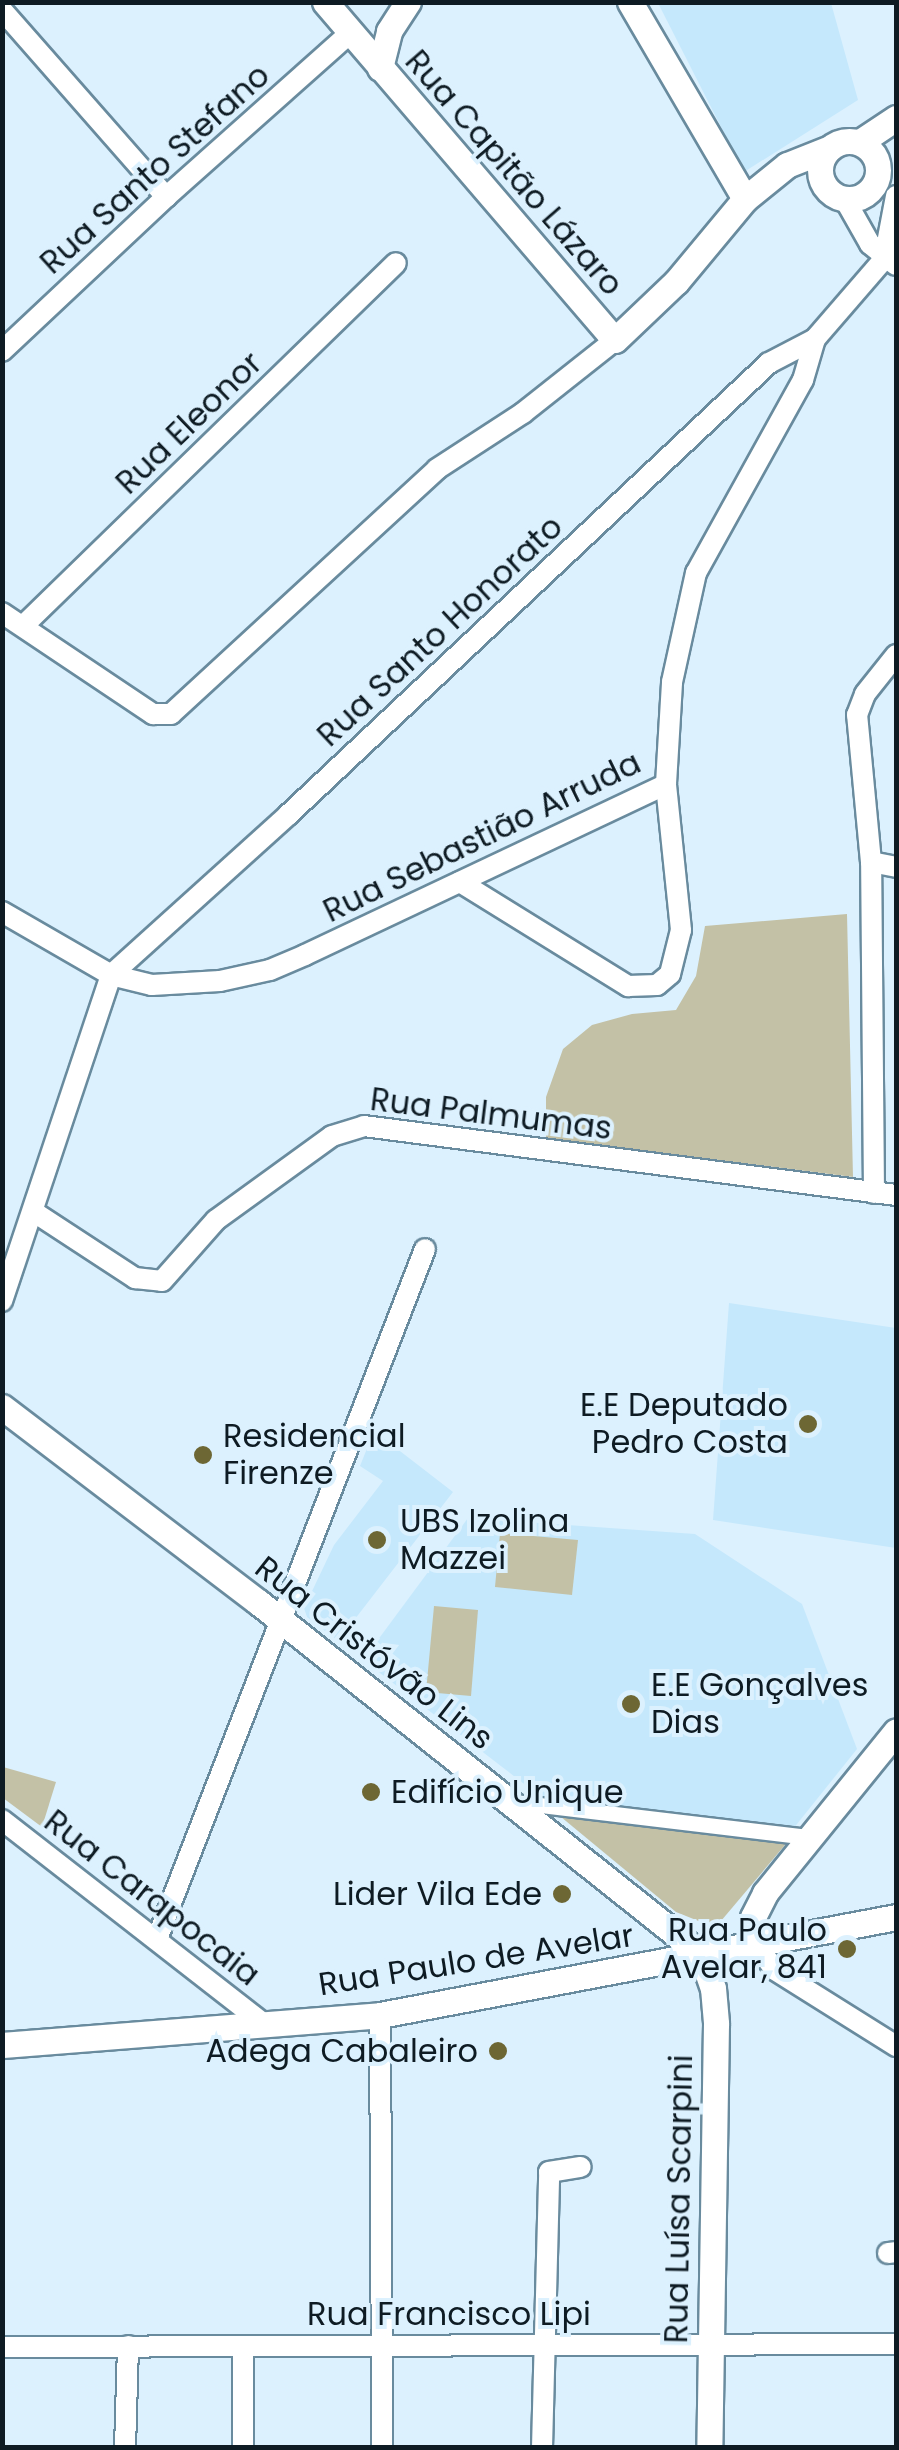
<!DOCTYPE html>
<meta charset="utf-8">
<style>
body{margin:0}
#map{position:relative;width:899px;height:2450px;overflow:hidden;background:#dcf1fe;font-family:Poppins,sans-serif}
div>[style]{position:absolute}
.built>*{inset:0;background:#c5e8fc}
.green>*{inset:0;background:#c3c1a6}
.roads{filter:drop-shadow(2px 0 #698b9e) drop-shadow(-2px 0 #698b9e) drop-shadow(0 2px #698b9e) drop-shadow(0 -2px #698b9e)}
.pedestrian>*{height:15px;margin:-7.5px;padding:0 7.5px;transform-origin:7.5px;border-radius:7.5px;background:#fff}
.minor>*{height:20px;margin:-10px;padding:0 10px;transform-origin:10px;border-radius:10px;background:#fff}
.tertiary>*{height:25px;margin:-12.5px;padding:0 12.5px;transform-origin:12.5px;border-radius:12.5px;background:#fff}
.tertiary>.ring{margin:-12.5px;padding:0;box-sizing:content-box;background:none;border:25px solid #fff;border-radius:50%}
.dots>*{width:28px;height:28px;translate:-50% -50%;box-sizing:border-box;border:5px solid #dcf1fe;border-radius:50%}
span{translate:-50% -50%;white-space:nowrap;text-align:center;line-height:1.15;-webkit-text-stroke:8px #dcf1fe;paint-order:stroke}
.street-label{font-size:32px;color:#0e1b23}
.poi-label{font-size:32px;color:#0e1b23}
.right{translate:-100% -50%;text-align:right}
.left{translate:0 -50%;text-align:left}
.frame{position:absolute;inset:0;border:5px solid #0e1b23;pointer-events:none}
</style>
<div id="map">
<div class="built">
<i style="clip-path:polygon(658px 3px,831px 3px,858px 100px,744px 172px)"></i>
<i style="clip-path:polygon(729px 1303px,896px 1328px,896px 1548px,713px 1520px)"></i>
<i style="clip-path:polygon(374px 1431px,453px 1492px,338px 1641px,307px 1617px,304px 1608px,334px 1545px,383px 1481px,360px 1466px)"></i>
<i style="clip-path:polygon(468px 1518px,695px 1534px,802px 1604px,857px 1749px,793px 1829px,545px 1800px,363px 1660px)"></i>
</div>
<div class="green">
<i style="clip-path:polygon(847px 914px,853px 1177px,546px 1138px,546px 1097px,563px 1049px,592px 1025px,632px 1014px,676px 1010px,696px 976px,705px 926px)"></i>
<i style="clip-path:polygon(500px 1533px,578px 1540px,572px 1595px,495px 1587px)"></i>
<i style="clip-path:polygon(434px 1606px,478px 1610px,471px 1696px,426px 1692px)"></i>
<i style="clip-path:polygon(3px 1767px,56px 1782px,42px 1827px,3px 1798px)"></i>
<i style="clip-path:polygon(555px 1812px,790px 1839px,721px 1921px,706px 1924px,676px 1912px)"></i>
</div>
<div class="roads">
<div class="pedestrian">
<i style="left:515px;top:1802px;width:296px;rotate:6.8deg"></i>
</div>
<div class="minor">
<i style="left:2px;top:10px;width:249px;rotate:48.7deg"></i>
<i style="left:844px;top:198px;width:53px;rotate:60.5deg"></i>
<i style="left:870px;top:244px;width:33px;rotate:39deg"></i>
<i style="left:884px;top:259px;width:64px;rotate:-79.2deg"></i>
<i style="left:2px;top:351px;width:225px;rotate:-43.2deg"></i>
<i style="left:166px;top:197px;width:246px;rotate:-41.7deg"></i>
<i style="left:2px;top:613px;width:182px;rotate:33.8deg"></i>
<i style="left:153px;top:714px;width:18px"></i>
<i style="left:171px;top:714px;width:362px;rotate:-42.6deg"></i>
<i style="left:437px;top:469px;width:103px;rotate:-33.1deg"></i>
<i style="left:523px;top:413px;width:117px;rotate:-38.4deg"></i>
<i style="left:23px;top:626px;width:520px;rotate:-44.22deg"></i>
<i style="left:871px;top:862px;width:25px;rotate:11deg"></i>
<i style="left:460px;top:882px;width:198px;rotate:31.8deg"></i>
<i style="left:628px;top:986px;width:29px;rotate:-2deg"></i>
<i style="left:657px;top:985px;width:17px;rotate:-40deg"></i>
<i style="left:670px;top:974px;width:45px;rotate:-76deg"></i>
<i style="left:681px;top:930px;width:147px;rotate:-95.9deg"></i>
<i style="left:666px;top:784px;width:102px;rotate:-86.6deg"></i>
<i style="left:672px;top:682px;width:112px;rotate:-77.6deg"></i>
<i style="left:696px;top:573px;width:221px;rotate:-61deg"></i>
<i style="left:803px;top:380px;width:43px;rotate:-73.7deg"></i>
<i style="left:815px;top:339px;width:106px;rotate:-49.2deg"></i>
<i style="left:2px;top:912px;width:126px;rotate:30deg"></i>
<i style="left:111px;top:975px;width:42px;rotate:13.7deg"></i>
<i style="left:152px;top:985px;width:68px;rotate:-3.4deg"></i>
<i style="left:220px;top:981px;width:51px;rotate:-12.4deg"></i>
<i style="left:270px;top:970px;width:38px;rotate:-23deg"></i>
<i style="left:305px;top:955px;width:399px;rotate:-25.3deg"></i>
<i style="left:874px;top:1193px;width:331px;rotate:-90.5deg"></i>
<i style="left:871px;top:862px;width:148px;rotate:-95.4deg"></i>
<i style="left:857px;top:715px;width:22px;rotate:-69deg"></i>
<i style="left:865px;top:694px;width:50px;rotate:-51.5deg"></i>
<i style="left:34px;top:1212px;width:121px;rotate:33.2deg"></i>
<i style="left:135px;top:1278px;width:27px;rotate:6deg"></i>
<i style="left:162px;top:1281px;width:81px;rotate:-48.5deg"></i>
<i style="left:216px;top:1220px;width:143px;rotate:-35.9deg"></i>
<i style="left:332px;top:1136px;width:34px;rotate:-17deg"></i>
<i style="left:364px;top:1126px;width:536px;rotate:7.39deg"></i>
<i style="left:2px;top:1301px;width:344px;rotate:-71.5deg"></i>
<i style="left:111px;top:975px;width:239px;rotate:-42.1deg"></i>
<i style="left:288px;top:815px;width:660px;rotate:-43.22deg"></i>
<i style="left:769px;top:363px;width:52px;rotate:-27.6deg"></i>
<i style="left:2px;top:1820px;width:332px;rotate:37.9deg"></i>
<i style="left:157px;top:1939px;width:740px;rotate:-68.77deg"></i>
<i style="left:756px;top:1944px;width:32px;rotate:54deg"></i>
<i style="left:775px;top:1970px;width:143px;rotate:32.1deg"></i>
<i style="left:380px;top:2015px;width:433px;rotate:89.7deg"></i>
<i style="left:888px;top:2253px;width:8px;rotate:-7deg"></i>
<i style="left:2px;top:2347px;width:894px;rotate:-0.19deg"></i>
<i style="left:125px;top:2448px;width:102px;rotate:-88.3deg"></i>
<i style="left:243px;top:2448px;width:102px;rotate:-90deg"></i>
<i style="left:542px;top:2448px;width:276px;rotate:-88.5deg"></i>
<i style="left:549px;top:2172px;width:32px;rotate:-9deg"></i>
</div>
<div class="tertiary">
<i style="left:325px;top:2px;width:445px;rotate:49.4deg"></i>
<i style="left:615px;top:340px;width:84px;rotate:-43.6deg"></i>
<i style="left:676px;top:282px;width:108px;rotate:-50.3deg"></i>
<i style="left:745px;top:199px;width:54px;rotate:-39deg"></i>
<i style="left:787px;top:165px;width:46px;rotate:-21.6deg"></i>
<i style="left:630px;top:2px;width:228px;rotate:59.7deg"></i>
<i style="left:380px;top:68px;width:38px;rotate:-76deg"></i>
<i style="left:389px;top:31px;width:35px;rotate:-57deg"></i>
<i class="ring" style="left:820px;top:141px;width:33px;height:33px"></i>
<i style="left:860px;top:142px;width:43px;rotate:-33.7deg"></i>
<i style="left:2px;top:1407px;width:322px;rotate:37.3deg"></i>
<i style="left:258px;top:1602px;width:566px;rotate:38.47deg"></i>
<i style="left:701px;top:1954px;width:36px;rotate:71deg"></i>
<i style="left:713px;top:1988px;width:36px;rotate:85deg"></i>
<i style="left:716px;top:2024px;width:424px;rotate:90.9deg"></i>
<i style="left:756px;top:1944px;width:27px;rotate:-96deg"></i>
<i style="left:753px;top:1917px;width:27px;rotate:-63deg"></i>
<i style="left:765px;top:1893px;width:208px;rotate:-51deg"></i>
<i style="left:2px;top:2045px;width:379px;rotate:-4.5deg"></i>
<i style="left:380px;top:2015px;width:525px;rotate:-10.75deg"></i>
</div>
</div>
<div class="dots">
<i style="left:808px;top:1424px;background:#6d6734"></i>
<i style="left:203px;top:1455px;background:#6d6734"></i>
<i style="left:377px;top:1540px;background:#6d6734"></i>
<i style="left:631px;top:1704px;background:#6d6734"></i>
<i style="left:371px;top:1792px;background:#6d6734"></i>
<i style="left:562px;top:1894px;background:#6d6734"></i>
<i style="left:847px;top:1949px;background:#6d6734"></i>
<i style="left:498px;top:2051px;background:#6d6734"></i>
</div>
<div class="street-label">
<span style="left:155px;top:169px;rotate:-42deg">Rua Santo Stefano</span>
<span style="left:514px;top:173px;rotate:49deg">Rua Capitão Lázaro</span>
<span style="left:189px;top:423px;rotate:-44deg">Rua Eleonor</span>
<span style="left:440px;top:631px;rotate:-43deg">Rua Santo Honorato</span>
<span style="left:482px;top:837px;rotate:-26deg">Rua Sebastião Arruda</span>
<span style="left:491px;top:1114px;rotate:7deg">Rua Palmumas</span>
<span style="left:374px;top:1653px;rotate:38deg">Rua Cristóvão Lins</span>
<span style="left:152px;top:1898px;rotate:38deg">Rua Carapocaia</span>
<span style="left:476px;top:1960px;rotate:-9deg">Rua Paulo de Avelar</span>
<span style="left:679px;top:2199px;rotate:-89deg">Rua Luísa Scarpini</span>
<span style="left:449px;top:2314px">Rua Francisco Lipi</span>
</div>
<div class="poi-label">
<span class="right" style="left:788px;top:1424px">E.E Deputado<br>Pedro Costa</span>
<span class="left" style="left:223px;top:1455px">Residencial<br>Firenze</span>
<span class="left" style="left:400px;top:1540px">UBS Izolina<br>Mazzei</span>
<span class="left" style="left:651px;top:1704px">E.E Gonçalves<br>Dias</span>
<span class="left" style="left:391px;top:1792px">Edifício Unique</span>
<span class="right" style="left:542px;top:1894px">Lider Vila Ede</span>
<span class="right" style="left:827px;top:1949px">Rua Paulo<br>Avelar, 841</span>
<span class="right" style="left:478px;top:2051px">Adega Cabaleiro</span>
</div>
<div class="frame"></div>
</div>
